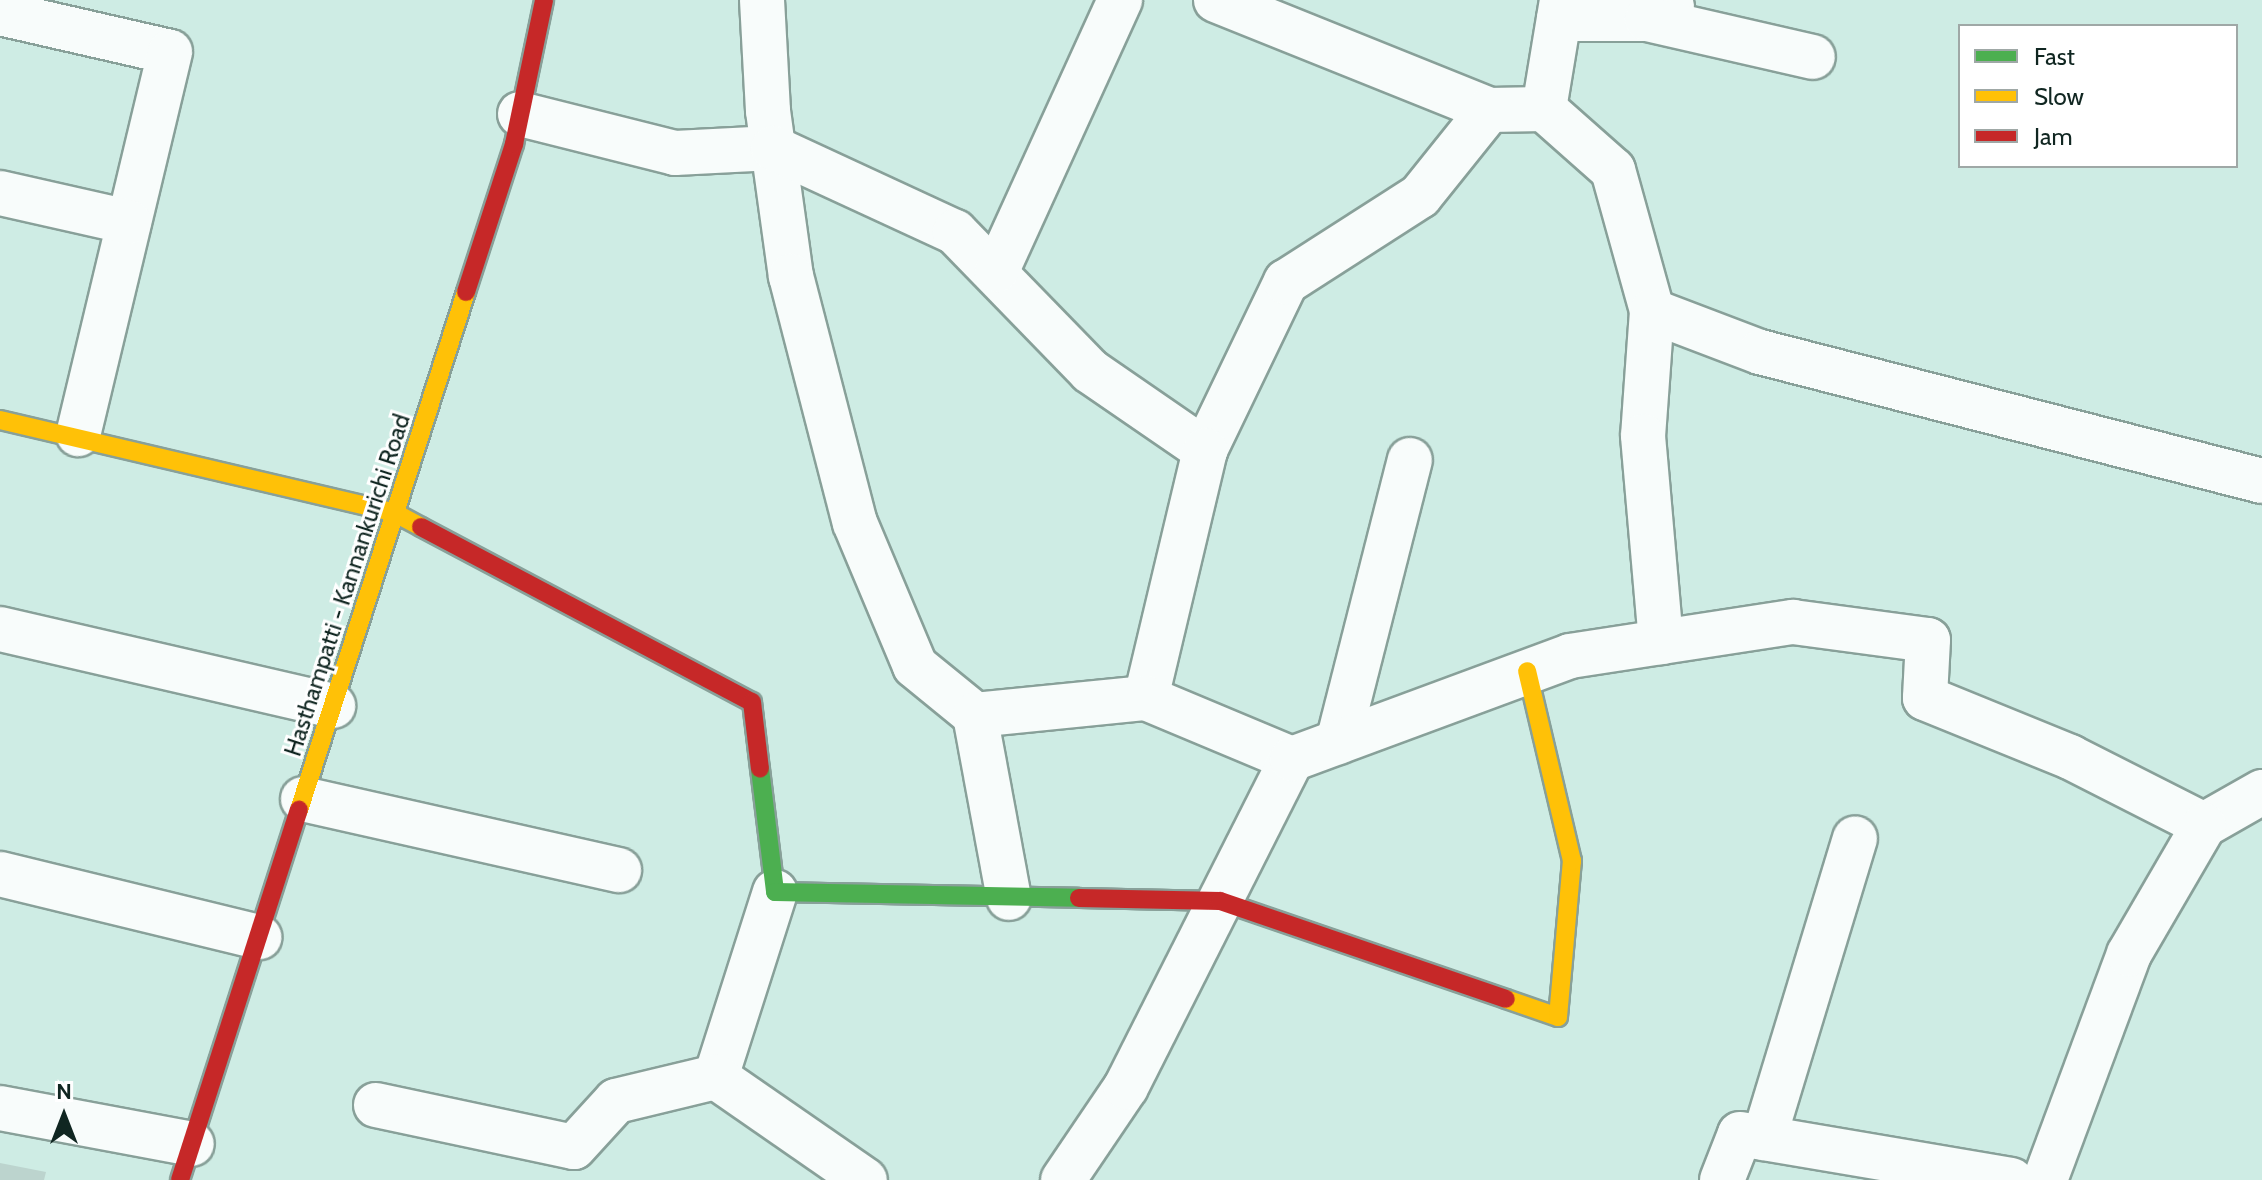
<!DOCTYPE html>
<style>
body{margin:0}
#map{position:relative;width:2262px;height:1180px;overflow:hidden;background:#ceece4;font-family:Cabin,sans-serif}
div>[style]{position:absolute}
.building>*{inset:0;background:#bcd4ce}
.roads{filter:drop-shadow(2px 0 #88a099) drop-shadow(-2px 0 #88a099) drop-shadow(0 2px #88a099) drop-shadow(0 -2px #88a099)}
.street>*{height:44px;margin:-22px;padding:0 22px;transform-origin:22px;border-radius:22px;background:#f8fcfb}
.fast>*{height:18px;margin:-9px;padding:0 9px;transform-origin:9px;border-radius:9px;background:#4caf50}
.slow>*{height:18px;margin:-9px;padding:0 9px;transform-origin:9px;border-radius:9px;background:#ffc107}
.jam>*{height:18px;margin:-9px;padding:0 9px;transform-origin:9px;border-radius:9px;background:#c62828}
span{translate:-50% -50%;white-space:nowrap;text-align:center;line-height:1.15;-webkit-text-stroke:6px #fff;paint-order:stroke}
.street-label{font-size:24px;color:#102621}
.legend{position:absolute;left:1958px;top:24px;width:280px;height:144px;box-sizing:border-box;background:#fff;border:2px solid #9fa8a6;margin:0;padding:10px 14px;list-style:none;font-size:24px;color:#102621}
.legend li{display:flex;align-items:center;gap:16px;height:40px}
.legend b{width:40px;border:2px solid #9fa8a6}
.north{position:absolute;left:24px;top:1076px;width:80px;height:80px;-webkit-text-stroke:6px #fff;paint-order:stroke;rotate:0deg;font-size:22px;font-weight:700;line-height:32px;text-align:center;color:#102621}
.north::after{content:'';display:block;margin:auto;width:28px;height:36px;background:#102621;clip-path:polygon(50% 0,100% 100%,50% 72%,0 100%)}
</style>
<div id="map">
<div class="building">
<i style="clip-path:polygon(0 1163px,46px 1172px,44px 1180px,0 1180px)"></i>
</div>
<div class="roads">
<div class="street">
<i style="left:762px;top:0;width:111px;rotate:86.9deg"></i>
<i style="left:768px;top:111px;width:167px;rotate:82.1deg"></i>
<i style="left:791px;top:276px;width:255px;rotate:75.5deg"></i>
<i style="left:855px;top:523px;width:155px;rotate:67.2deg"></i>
<i style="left:915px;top:666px;width:77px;rotate:39.2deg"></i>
<i style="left:975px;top:715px;width:186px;rotate:79.5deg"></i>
<i style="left:1216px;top:0;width:294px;rotate:21.9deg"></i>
<i style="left:1562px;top:0;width:110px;rotate:99.4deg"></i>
<i style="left:1544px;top:109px;width:92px;rotate:41.5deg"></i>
<i style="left:1613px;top:170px;width:146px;rotate:74.5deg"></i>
<i style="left:1652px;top:311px;width:116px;rotate:20.8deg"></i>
<i style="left:1760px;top:352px;width:518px;rotate:14.41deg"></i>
<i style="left:0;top:13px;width:174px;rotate:12.9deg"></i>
<i style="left:170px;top:52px;width:393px;rotate:103.5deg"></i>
<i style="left:1559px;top:19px;width:88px"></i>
<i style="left:1647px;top:19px;width:28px;rotate:-27deg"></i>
<i style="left:1647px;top:19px;width:170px;rotate:12.9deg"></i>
<i style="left:520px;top:114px;width:160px;rotate:14.1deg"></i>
<i style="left:675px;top:153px;width:98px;rotate:-2.9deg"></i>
<i style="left:773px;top:148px;width:200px;rotate:24.8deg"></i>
<i style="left:955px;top:232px;width:194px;rotate:45.8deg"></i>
<i style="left:1090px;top:371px;width:140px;rotate:34.5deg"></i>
<i style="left:1205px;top:450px;width:187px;rotate:-64.3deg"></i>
<i style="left:1286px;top:282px;width:159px;rotate:-32.7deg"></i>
<i style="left:1420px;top:196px;width:110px;rotate:-51.3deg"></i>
<i style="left:1489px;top:110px;width:55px;rotate:-1deg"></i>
<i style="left:0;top:193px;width:132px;rotate:12.7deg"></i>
<i style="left:997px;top:270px;width:297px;rotate:-65.5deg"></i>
<i style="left:1652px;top:311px;width:125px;rotate:94.1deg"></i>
<i style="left:1643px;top:436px;width:207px;rotate:85deg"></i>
<i style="left:0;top:629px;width:342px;rotate:13deg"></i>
<i style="left:1146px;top:698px;width:255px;rotate:-76.6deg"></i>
<i style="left:975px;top:715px;width:172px;rotate:-5.7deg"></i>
<i style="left:1146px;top:698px;width:158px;rotate:22.7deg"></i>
<i style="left:1338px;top:742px;width:291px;rotate:-75.7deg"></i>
<i style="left:303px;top:799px;width:324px;rotate:12.7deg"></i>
<i style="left:0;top:874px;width:267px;rotate:13.7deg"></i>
<i style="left:775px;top:892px;width:194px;rotate:107.7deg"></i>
<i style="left:716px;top:1077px;width:181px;rotate:34.7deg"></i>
<i style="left:376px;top:1105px;width:202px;rotate:12deg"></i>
<i style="left:574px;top:1147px;width:62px;rotate:-47.6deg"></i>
<i style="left:616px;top:1101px;width:103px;rotate:-13.5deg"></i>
<i style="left:0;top:1108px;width:195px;rotate:10.6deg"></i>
<i style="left:1764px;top:1138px;width:313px;rotate:-73.1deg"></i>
<i style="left:1063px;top:1180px;width:112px;rotate:-55.9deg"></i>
<i style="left:1126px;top:1087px;width:368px;rotate:-63.2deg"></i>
<i style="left:1292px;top:759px;width:296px;rotate:-20.3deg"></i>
<i style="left:1570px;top:656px;width:226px;rotate:-8.7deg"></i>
<i style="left:1793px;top:622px;width:136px;rotate:7.6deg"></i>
<i style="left:1928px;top:640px;width:58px;rotate:93deg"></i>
<i style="left:1925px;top:698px;width:157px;rotate:22.1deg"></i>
<i style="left:2070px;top:757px;width:150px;rotate:26.9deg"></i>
<i style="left:2204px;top:825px;width:67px;rotate:-29.6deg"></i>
<i style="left:1722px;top:1180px;width:49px;rotate:-68.6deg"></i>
<i style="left:1740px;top:1134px;width:275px;rotate:9.6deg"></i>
<i style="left:2045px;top:1180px;width:241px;rotate:-69.6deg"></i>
<i style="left:2129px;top:954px;width:149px;rotate:-59.8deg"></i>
</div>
<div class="fast">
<i style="left:760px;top:769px;width:124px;rotate:83deg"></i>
<i style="left:775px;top:892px;width:304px;rotate:1.1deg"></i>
</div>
<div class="slow">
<i style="left:0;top:420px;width:406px;rotate:13.2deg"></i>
<i style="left:395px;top:513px;width:30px;rotate:28deg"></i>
<i style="left:299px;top:810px;width:544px;rotate:-72.13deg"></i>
<i style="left:1506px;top:999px;width:55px;rotate:19.1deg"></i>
<i style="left:1558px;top:1017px;width:157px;rotate:-84.9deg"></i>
<i style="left:1572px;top:861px;width:195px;rotate:-103.3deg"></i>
</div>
<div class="jam">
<i style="left:466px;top:292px;width:156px;rotate:-72deg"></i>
<i style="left:514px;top:144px;width:147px;rotate:-78.2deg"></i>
<i style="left:421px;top:527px;width:374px;rotate:27.9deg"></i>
<i style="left:752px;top:702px;width:67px;rotate:83.2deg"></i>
<i style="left:1079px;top:898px;width:141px;rotate:1.2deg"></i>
<i style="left:1220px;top:901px;width:302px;rotate:18.9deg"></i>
<i style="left:180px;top:1180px;width:389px;rotate:-72.2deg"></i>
</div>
</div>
<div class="street-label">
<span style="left:347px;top:585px;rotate:-72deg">Hasthampatti - Kannankurichi Road</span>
</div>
<ul class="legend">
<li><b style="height:10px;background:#4caf50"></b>Fast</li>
<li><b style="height:10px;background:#ffc107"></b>Slow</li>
<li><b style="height:10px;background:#c62828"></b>Jam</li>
</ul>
<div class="north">N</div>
</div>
